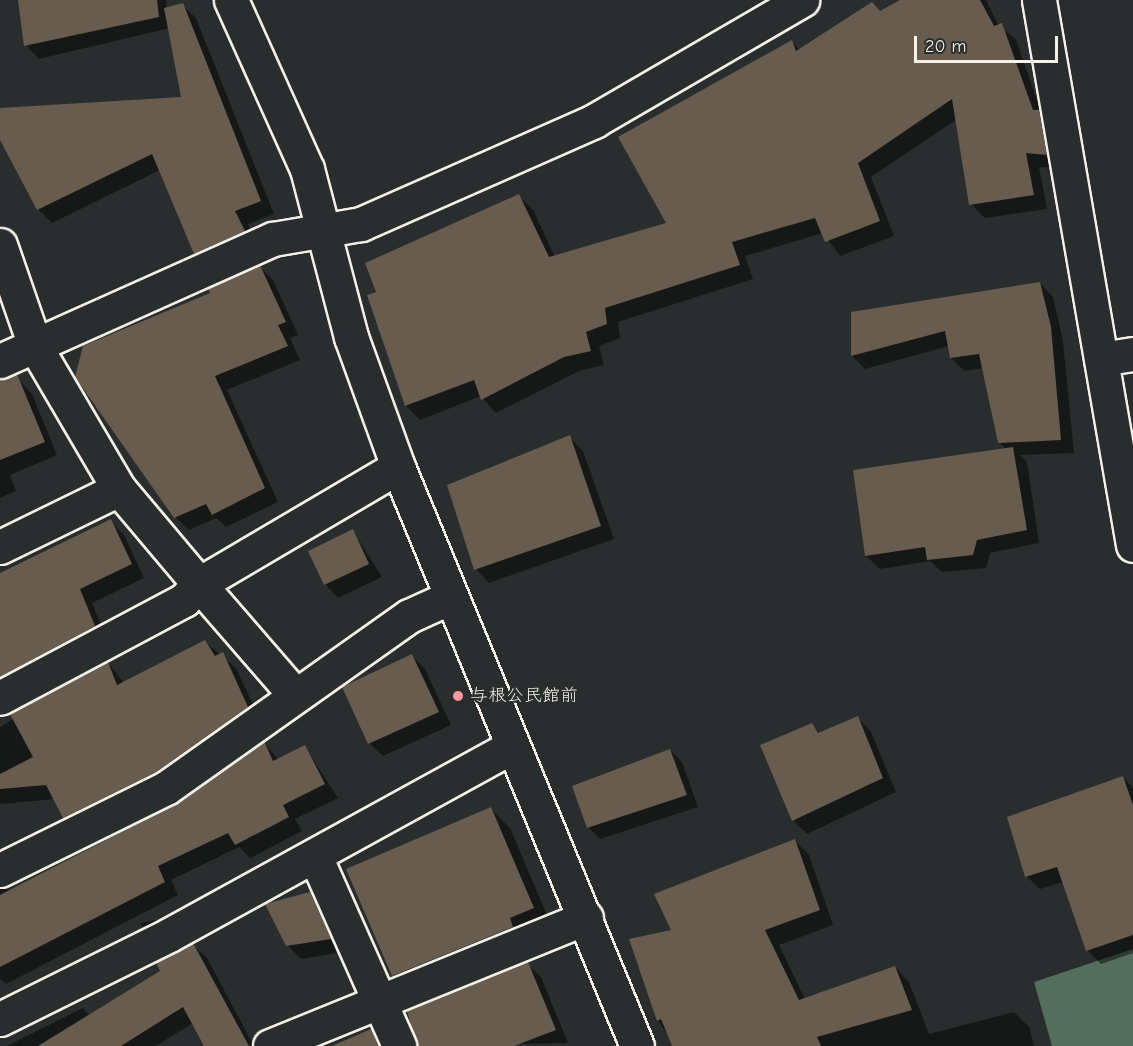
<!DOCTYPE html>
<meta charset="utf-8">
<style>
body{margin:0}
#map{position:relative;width:1133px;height:1046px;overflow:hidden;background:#2a2d2e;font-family:"Comic Neue","Klee One",sans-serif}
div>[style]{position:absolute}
.green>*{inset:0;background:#536e5d}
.shadow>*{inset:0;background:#0007}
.building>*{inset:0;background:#675c4e}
.roads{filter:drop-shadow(2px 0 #f4f1e8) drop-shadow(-2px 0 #f4f1e8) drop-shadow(0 2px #f4f1e8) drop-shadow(0 -2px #f4f1e8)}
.minor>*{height:33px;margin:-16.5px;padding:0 16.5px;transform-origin:16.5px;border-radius:16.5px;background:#2a2d2e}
.dots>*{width:16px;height:16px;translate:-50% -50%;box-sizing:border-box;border:3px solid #2a2d2e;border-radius:50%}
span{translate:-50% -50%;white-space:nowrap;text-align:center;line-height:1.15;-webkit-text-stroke:4.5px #2a2d2e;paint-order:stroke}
.poi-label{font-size:18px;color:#f4f1e8}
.left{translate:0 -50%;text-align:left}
.scale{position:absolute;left:914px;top:36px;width:144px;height:27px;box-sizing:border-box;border:3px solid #f4f1e8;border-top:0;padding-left:8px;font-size:18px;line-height:21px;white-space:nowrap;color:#f4f1e8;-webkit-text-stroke:4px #2a2d2e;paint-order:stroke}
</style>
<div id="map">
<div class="green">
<i style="clip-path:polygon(1133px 949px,1133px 1046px,1052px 1046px,1034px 982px)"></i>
</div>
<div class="shadow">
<i style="clip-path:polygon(24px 0,166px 0,167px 9px,182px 5px,196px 18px,274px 214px,248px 224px,257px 245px,209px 267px,195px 253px,160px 170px,52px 223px,38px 209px,0 137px,0 109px,183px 99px,170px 28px,39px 59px,26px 45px)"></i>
<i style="clip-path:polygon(903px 0,986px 0,999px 26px,1016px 39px,1060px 168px,1039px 167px,1047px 209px,985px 218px,971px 204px,957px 119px,871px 177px,894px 236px,840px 256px,823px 233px,745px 256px,753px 279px,618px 322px,620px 338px,599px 346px,604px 365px,579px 371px,496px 413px,481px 396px,420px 420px,406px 406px,368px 296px,519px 196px,533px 210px,555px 257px,668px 224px,620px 138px,792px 42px,800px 50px)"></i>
<i style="clip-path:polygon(260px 267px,273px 280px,298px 335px,290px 338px,300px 360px,227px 390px,278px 502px,226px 527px,217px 518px,189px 530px,175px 517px,212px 294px)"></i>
<i style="clip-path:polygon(1040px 283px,1053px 297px,1063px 341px,1074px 453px,1020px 455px,1027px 462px,1039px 543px,990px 553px,986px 568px,942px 572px,930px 561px,880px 569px,866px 556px,1006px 449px,999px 442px,983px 368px,964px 371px,951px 358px,949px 346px,865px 369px,852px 356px,852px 313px)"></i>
<i style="clip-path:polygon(19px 380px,32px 394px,57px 455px,10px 475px,16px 491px,0 498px,0 389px)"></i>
<i style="clip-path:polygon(569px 437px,583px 451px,614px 539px,489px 583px,476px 569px)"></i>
<i style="clip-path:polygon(110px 521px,124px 535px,144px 578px,92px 603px,107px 640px,16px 689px,0 670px,0 575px)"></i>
<i style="clip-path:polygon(353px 531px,382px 577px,338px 598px,325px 584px)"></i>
<i style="clip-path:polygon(205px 642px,236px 668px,261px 721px,78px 831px,55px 799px,0 804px,0 727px,108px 663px,124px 683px)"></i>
<i style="clip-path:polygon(412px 656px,425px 669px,451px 725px,383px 756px,369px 743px)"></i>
<i style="clip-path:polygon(858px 718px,871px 732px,896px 792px,807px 834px,793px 820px,811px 725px,820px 733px)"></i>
<i style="clip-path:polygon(264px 743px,279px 760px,305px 747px,338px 798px,295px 819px,302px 831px,250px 858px,239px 847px,171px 880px,178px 895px,6px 984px,0 979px,0 887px,10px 891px,175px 806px)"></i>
<i style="clip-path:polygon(670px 750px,682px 762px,698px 807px,600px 839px,588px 827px)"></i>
<i style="clip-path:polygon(1123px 777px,1133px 788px,1133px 953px,1101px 964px,1087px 950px,1064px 882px,1040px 889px,1026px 876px)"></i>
<i style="clip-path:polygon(491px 809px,510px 828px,552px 927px,412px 995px,393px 976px,348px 869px)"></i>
<i style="clip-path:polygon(795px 841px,809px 855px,833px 925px,779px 945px,805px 999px,895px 967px,909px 982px,929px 1034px,1014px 1012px,1029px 1027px,1034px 1046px,674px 1046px,658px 1020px,673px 931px)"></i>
<i style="clip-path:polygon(310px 893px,323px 907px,343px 952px,301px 959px,287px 945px)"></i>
<i style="clip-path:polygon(162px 919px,174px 931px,156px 941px,140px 923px)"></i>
<i style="clip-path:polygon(193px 945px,207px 958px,254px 1046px,206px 1046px,193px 1023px,156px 1046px,7px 1046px,83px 1008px,90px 1016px,162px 972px)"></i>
<i style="clip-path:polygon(527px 964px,541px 977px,568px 1043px,419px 1046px)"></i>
<i style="clip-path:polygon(371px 1031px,385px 1046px,335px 1046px)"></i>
</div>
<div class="building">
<i style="clip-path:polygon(18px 0,157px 0,159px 17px,24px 46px)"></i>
<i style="clip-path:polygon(900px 0,980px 0,994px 26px,1002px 23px,1033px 110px,1039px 110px,1047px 155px,1026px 153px,1034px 195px,969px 205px,952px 99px,858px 163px,880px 221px,825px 242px,815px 218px,732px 242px,740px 265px,605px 308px,607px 324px,586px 332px,591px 351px,564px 357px,481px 400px,474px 380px,405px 406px,367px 295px,376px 292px,365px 263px,519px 194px,549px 257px,666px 223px,618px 137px,792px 40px,796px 51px,872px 2px,880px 11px)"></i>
<i style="clip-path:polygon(183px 3px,261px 201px,235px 211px,245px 231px,194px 254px,152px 154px,37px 210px,0 140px,0 108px,181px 97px,164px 8px)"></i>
<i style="clip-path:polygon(260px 265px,286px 322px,278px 325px,288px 346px,215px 376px,265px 488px,212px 515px,206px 504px,174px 518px,75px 377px,83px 346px,210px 293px,208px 288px)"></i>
<i style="clip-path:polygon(1040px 282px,1051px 327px,1061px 440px,998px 443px,979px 354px,950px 358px,945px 331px,851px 356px,851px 312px)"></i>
<i style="clip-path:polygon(17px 374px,45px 442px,0 460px,0 379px)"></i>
<i style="clip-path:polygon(570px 435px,601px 526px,474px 570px,447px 485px)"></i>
<i style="clip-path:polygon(1013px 447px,1027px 530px,977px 540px,973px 555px,927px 560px,925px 547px,865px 556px,853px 470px)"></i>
<i style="clip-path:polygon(111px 519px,132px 564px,80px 589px,95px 626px,0 677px,0 573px)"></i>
<i style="clip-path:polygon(353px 529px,369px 564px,324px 585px,308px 551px)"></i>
<i style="clip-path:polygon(205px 640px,215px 656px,223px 652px,248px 707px,156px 772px,63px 818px,46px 785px,0 789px,0 774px,33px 757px,10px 714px,108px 662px,117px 685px)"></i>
<i style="clip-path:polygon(412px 654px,439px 712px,368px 744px,342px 687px)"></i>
<i style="clip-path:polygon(858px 716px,883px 778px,792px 821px,760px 745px,812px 723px,818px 733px)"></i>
<i style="clip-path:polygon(264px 741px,273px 761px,305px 745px,325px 784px,283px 805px,289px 817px,235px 845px,228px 833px,158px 866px,165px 882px,0 967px,0 895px,174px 805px)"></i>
<i style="clip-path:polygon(670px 749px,687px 795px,587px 828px,572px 786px)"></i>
<i style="clip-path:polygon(1123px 776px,1133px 805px,1133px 935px,1086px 951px,1057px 867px,1025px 877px,1007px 817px)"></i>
<i style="clip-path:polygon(491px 807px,534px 908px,510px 918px,513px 927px,392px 976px,346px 869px)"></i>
<i style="clip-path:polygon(795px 839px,820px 910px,765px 930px,799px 1000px,895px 966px,912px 1010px,817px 1037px,821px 1046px,672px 1046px,661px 1019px,657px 1021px,629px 939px,671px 930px,654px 894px)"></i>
<i style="clip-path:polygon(310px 892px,331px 939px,286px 946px,265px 904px)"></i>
<i style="clip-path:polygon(193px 943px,249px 1046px,204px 1046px,183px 1007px,121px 1046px,38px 1046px,160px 971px,156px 962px)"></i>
<i style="clip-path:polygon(528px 962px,556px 1030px,514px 1046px,417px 1046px,407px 1011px)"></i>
<i style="clip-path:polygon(371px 1029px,378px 1046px,332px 1046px)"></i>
</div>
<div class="roads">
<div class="minor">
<i style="left:231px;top:0;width:185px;rotate:65.8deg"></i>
<i style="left:307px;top:169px;width:174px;rotate:75.3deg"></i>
<i style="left:351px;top:337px;width:138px;rotate:70.1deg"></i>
<i style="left:398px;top:467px;width:626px;rotate:67.57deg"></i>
<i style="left:1039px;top:0;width:553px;rotate:80.21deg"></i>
<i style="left:0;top:245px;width:107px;rotate:70.9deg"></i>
<i style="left:35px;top:346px;width:166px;rotate:59.6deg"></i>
<i style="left:119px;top:489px;width:124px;rotate:49.9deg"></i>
<i style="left:199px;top:584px;width:22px;rotate:133deg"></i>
<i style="left:184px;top:600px;width:208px;rotate:152deg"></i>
<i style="left:1101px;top:359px;width:32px;rotate:-9deg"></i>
<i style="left:0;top:361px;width:299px;rotate:-24.1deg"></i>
<i style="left:273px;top:239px;width:89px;rotate:-9.7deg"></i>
<i style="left:361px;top:224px;width:255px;rotate:-23.8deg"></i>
<i style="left:594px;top:121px;width:241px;rotate:-30.2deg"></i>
<i style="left:0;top:547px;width:132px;rotate:-26deg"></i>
<i style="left:295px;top:695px;width:147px;rotate:-130.9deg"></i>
<i style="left:199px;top:584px;width:231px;rotate:-30.5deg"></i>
<i style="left:315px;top:856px;width:208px;rotate:66.1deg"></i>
<i style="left:0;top:870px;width:185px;rotate:-26.3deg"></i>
<i style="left:166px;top:788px;width:298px;rotate:-35.3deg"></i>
<i style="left:409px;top:616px;width:46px;rotate:-24.3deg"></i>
<i style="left:0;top:1019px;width:189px;rotate:-26.4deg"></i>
<i style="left:169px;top:935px;width:390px;rotate:-28.8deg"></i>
<i style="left:270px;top:1046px;width:341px;rotate:-22.1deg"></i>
</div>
</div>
<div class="dots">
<i style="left:458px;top:696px;background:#ff9aa2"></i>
</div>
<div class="poi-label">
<span class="left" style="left:470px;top:696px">与根公民館前</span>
</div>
<div class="scale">20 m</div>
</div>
